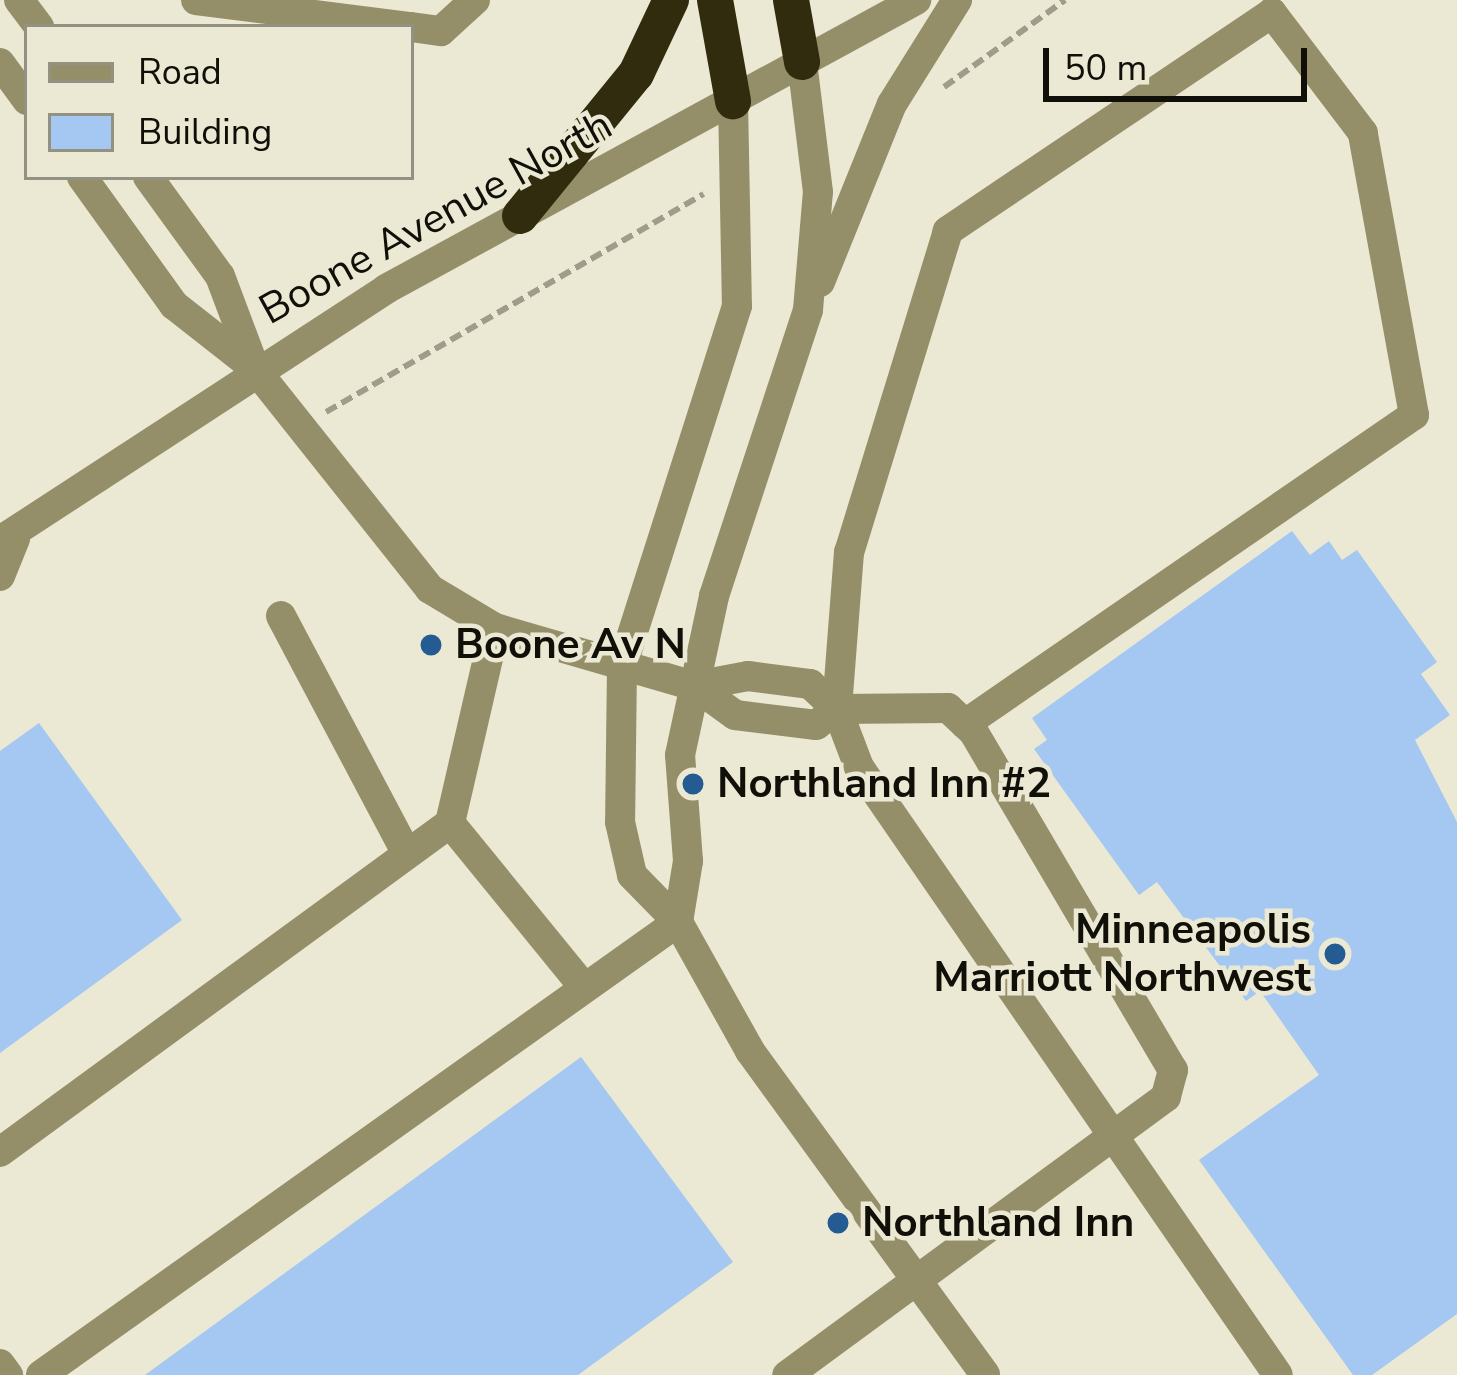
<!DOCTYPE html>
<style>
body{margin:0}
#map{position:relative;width:1457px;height:1375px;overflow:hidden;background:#ebe8d3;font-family:"Nunito Sans",sans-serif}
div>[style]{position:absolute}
.building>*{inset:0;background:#a4c8f1}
.path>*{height:6px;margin-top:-3px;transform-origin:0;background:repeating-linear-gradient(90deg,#9f9c8c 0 12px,transparent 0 18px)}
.minor>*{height:30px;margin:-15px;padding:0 15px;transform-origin:15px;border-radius:15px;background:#948e69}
.highway>*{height:36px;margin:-18px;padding:0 18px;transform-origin:18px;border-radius:18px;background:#312c0e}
.dots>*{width:33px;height:33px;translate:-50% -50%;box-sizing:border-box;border:6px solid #ebe8d3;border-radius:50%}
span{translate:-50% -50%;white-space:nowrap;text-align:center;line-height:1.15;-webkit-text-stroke:9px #ebe8d3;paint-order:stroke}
.street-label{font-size:42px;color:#100f08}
.poi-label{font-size:42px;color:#100f08;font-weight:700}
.left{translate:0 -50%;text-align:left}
.right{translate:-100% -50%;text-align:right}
.legend{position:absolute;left:24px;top:24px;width:390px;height:156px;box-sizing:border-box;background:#ebe8d3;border:3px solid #939182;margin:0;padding:15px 21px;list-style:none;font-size:36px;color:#100f08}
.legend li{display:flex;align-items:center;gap:24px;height:60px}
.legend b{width:60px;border:3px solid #939182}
.scale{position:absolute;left:1043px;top:48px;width:264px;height:54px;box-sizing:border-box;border:6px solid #100f08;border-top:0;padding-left:15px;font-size:36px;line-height:42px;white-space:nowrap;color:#100f08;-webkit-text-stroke:9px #ebe8d3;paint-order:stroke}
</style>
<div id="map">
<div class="building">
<i style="clip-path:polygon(1292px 531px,1310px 555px,1329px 541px,1342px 560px,1357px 550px,1437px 662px,1421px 674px,1450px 715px,1415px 740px,1457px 822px,1457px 1314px,1372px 1375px,1353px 1375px,1199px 1160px,1319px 1075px,1260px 991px,1246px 1001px,1157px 882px,1139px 895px,1034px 749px,1047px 740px,1032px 718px)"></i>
<i style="clip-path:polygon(39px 723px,182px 920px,0 1053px,0 751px)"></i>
<i style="clip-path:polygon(581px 1057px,733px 1262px,578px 1375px,145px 1375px)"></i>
</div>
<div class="path">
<i style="left:944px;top:87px;width:149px;rotate:-35.7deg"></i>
<i style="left:326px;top:412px;width:436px;rotate:-30deg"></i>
</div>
<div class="minor">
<i style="left:19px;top:0;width:34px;rotate:53deg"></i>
<i style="left:196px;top:0;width:216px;rotate:7.2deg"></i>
<i style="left:411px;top:27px;width:30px;rotate:8deg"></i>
<i style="left:441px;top:31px;width:46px;rotate:-42.4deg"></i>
<i style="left:0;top:63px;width:46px;rotate:53.9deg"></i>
<i style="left:733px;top:101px;width:205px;rotate:88.9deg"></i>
<i style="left:737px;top:306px;width:378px;rotate:107.7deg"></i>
<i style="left:622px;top:666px;width:156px;rotate:90.7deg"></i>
<i style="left:620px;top:822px;width:54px;rotate:77.2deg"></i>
<i style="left:632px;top:875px;width:66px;rotate:45.6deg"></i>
<i style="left:678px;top:922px;width:148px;rotate:60.8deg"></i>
<i style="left:750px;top:1051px;width:400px;rotate:54deg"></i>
<i style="left:82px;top:177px;width:158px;rotate:54.3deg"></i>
<i style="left:174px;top:305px;width:100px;rotate:38.1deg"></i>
<i style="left:148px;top:177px;width:122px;rotate:54deg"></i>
<i style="left:220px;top:276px;width:99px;rotate:69.4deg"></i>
<i style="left:255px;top:369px;width:281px;rotate:51.5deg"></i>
<i style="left:430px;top:589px;width:76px;rotate:31deg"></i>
<i style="left:495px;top:628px;width:208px;rotate:16.2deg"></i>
<i style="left:695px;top:686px;width:49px;rotate:35.9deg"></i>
<i style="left:735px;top:715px;width:82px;rotate:7deg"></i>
<i style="left:816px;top:725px;width:26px;rotate:-37deg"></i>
<i style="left:837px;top:709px;width:111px;rotate:-0.5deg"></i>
<i style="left:948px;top:708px;width:34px;rotate:43deg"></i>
<i style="left:973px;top:731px;width:394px;rotate:59.5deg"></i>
<i style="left:1173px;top:1070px;width:28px;rotate:105deg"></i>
<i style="left:1166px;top:1097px;width:470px;rotate:143.7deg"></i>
<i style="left:820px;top:282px;width:192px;rotate:-68deg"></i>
<i style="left:892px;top:104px;width:123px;rotate:-58deg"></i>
<i style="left:0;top:541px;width:461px;rotate:-33.1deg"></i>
<i style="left:386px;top:289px;width:604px;rotate:-28.6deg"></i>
<i style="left:0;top:576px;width:40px;rotate:-68deg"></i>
<i style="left:281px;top:616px;width:269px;rotate:62.1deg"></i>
<i style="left:695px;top:686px;width:54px;rotate:-10.7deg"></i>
<i style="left:748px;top:676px;width:63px;rotate:7.4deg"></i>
<i style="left:810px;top:684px;width:37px;rotate:43deg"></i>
<i style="left:965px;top:724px;width:545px;rotate:-34.54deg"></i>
<i style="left:1414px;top:415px;width:287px;rotate:-100.3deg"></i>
<i style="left:1363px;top:133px;width:151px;rotate:-127.2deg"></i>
<i style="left:1272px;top:13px;width:391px;rotate:146.1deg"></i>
<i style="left:948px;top:231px;width:336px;rotate:107.1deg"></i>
<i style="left:849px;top:552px;width:157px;rotate:94.4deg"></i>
<i style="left:837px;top:709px;width:62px;rotate:69.2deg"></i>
<i style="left:859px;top:767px;width:738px;rotate:55.43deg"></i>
<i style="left:450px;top:823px;width:209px;rotate:50.8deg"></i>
<i style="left:678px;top:922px;width:62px;rotate:-80.7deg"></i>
<i style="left:688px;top:861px;width:106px;rotate:-94.3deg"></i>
<i style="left:680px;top:755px;width:163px;rotate:-77.9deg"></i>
<i style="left:714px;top:596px;width:301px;rotate:-71.8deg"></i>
<i style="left:808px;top:310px;width:118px;rotate:-85.2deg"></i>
<i style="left:818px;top:192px;width:131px;rotate:-97deg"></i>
<i style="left:0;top:1152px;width:557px;rotate:-36.17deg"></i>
<i style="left:450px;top:823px;width:200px;rotate:-77deg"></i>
<i style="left:0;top:1364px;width:14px;rotate:54deg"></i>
<i style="left:41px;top:1375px;width:782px;rotate:-35.42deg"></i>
</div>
<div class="highway">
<i style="left:715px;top:0;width:103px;rotate:79.9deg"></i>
<i style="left:791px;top:0;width:63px;rotate:79.9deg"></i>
<i style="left:520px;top:216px;width:183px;rotate:-50.8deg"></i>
<i style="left:636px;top:74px;width:82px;rotate:-64.7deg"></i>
</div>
<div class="dots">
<i style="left:431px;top:645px;background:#245b93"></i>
<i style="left:693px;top:784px;background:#245b93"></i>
<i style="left:1335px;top:954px;background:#245b93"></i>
<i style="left:838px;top:1223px;background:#245b93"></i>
</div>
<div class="street-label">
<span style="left:436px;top:218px;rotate:-29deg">Boone Avenue North</span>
</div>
<div class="poi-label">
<span class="left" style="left:455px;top:645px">Boone Av N</span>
<span class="left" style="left:717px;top:784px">Northland Inn #2</span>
<span class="right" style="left:1311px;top:954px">Minneapolis<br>Marriott Northwest</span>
<span class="left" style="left:862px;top:1223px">Northland Inn</span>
</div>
<ul class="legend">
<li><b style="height:15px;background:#948e69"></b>Road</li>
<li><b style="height:33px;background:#a4c8f1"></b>Building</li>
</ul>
<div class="scale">50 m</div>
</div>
